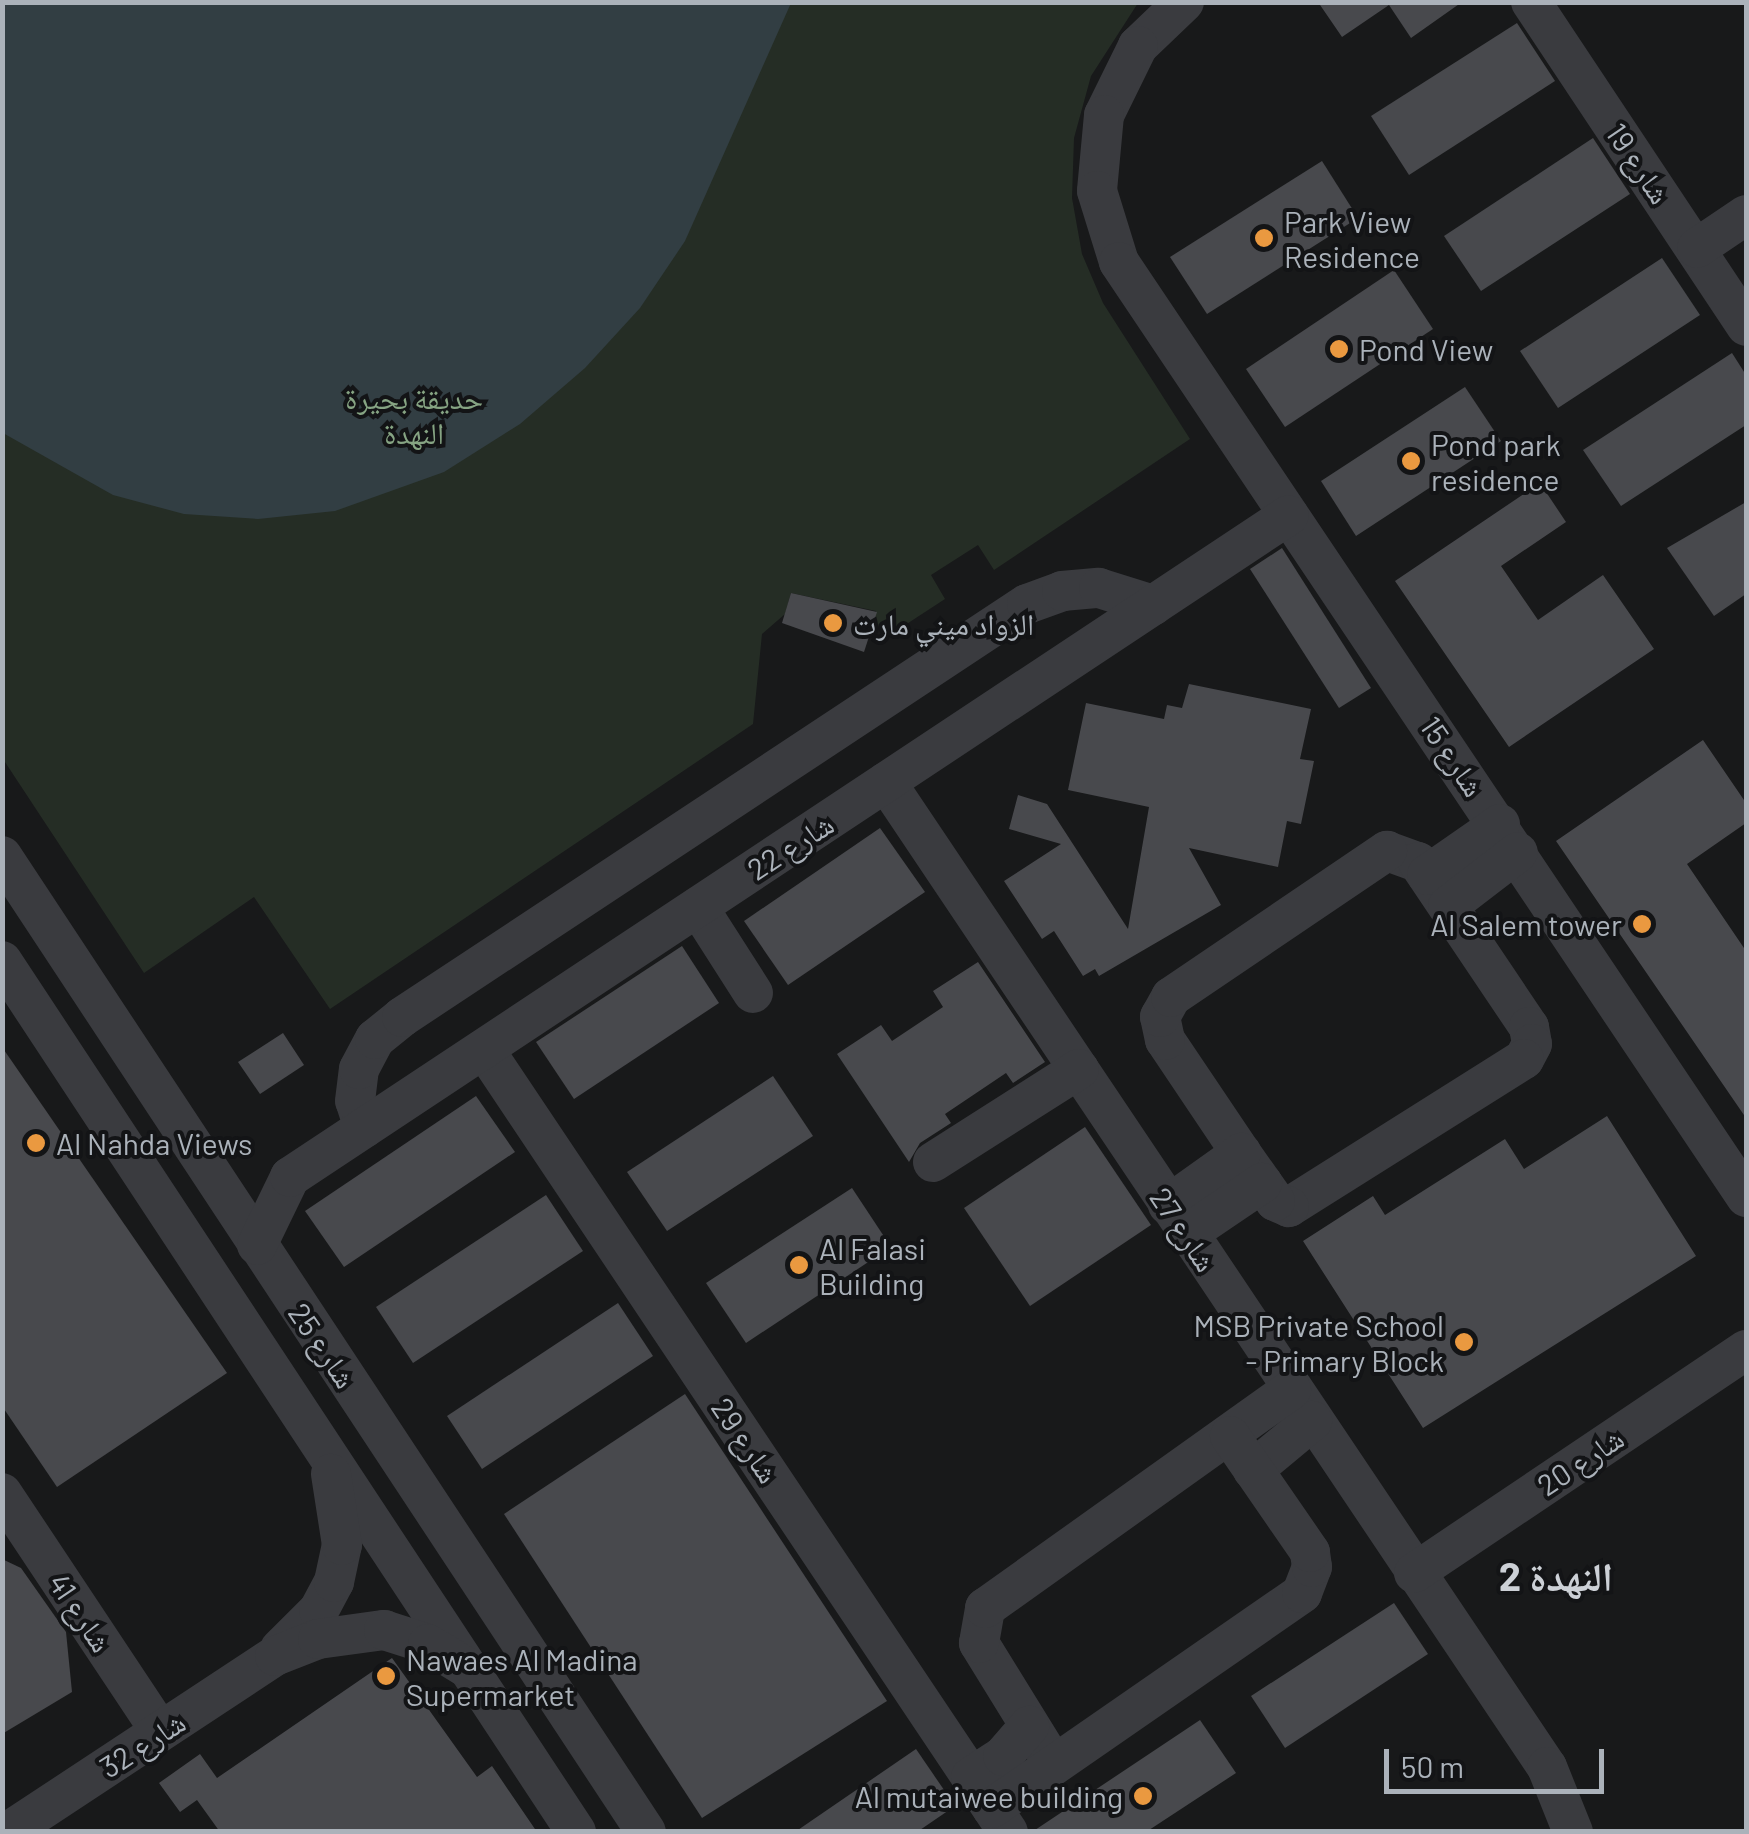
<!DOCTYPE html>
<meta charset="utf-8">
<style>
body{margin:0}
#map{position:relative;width:1749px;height:1834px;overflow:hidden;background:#18191a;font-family:Barlow,"Noto Naskh Arabic",sans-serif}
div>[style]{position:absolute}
.green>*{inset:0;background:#252d25}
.water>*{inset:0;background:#323e43}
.building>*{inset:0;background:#48494d}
.minor>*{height:40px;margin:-20px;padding:0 20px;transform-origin:20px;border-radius:20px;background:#3a3b3f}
.dots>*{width:28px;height:28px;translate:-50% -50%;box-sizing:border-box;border:5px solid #131416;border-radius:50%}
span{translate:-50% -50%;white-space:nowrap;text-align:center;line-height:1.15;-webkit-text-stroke:8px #131416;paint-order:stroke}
.street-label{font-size:30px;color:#abb2ba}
.poi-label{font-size:30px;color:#abb2ba}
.left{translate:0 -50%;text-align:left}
.right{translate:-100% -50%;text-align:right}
.park-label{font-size:30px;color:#86a483}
.district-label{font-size:40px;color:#ccd0d6;font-weight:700}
.frame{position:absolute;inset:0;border:5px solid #abb2ba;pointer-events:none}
.scale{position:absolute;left:1384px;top:1749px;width:220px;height:45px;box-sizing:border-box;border:5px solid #abb2ba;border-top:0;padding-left:12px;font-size:30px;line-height:35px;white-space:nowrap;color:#abb2ba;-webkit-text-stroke:8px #131416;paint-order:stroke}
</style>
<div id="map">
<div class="green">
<i style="clip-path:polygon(2px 3px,1138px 3px,1091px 76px,1074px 138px,1072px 198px,1082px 254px,1103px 303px,1190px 439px,994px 570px,978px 545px,931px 575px,945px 599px,899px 629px,872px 626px,876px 611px,791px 593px,785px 614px,762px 634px,753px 724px,330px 1009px,254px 897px,144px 973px,3px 759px)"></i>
</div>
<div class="water">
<i style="clip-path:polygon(2px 3px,3px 2px,791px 3px,685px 241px,640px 308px,585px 368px,520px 424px,444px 472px,335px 511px,258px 519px,184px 514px,113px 495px,3px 433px)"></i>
</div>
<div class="building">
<i style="clip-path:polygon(1318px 2px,1462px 2px,1411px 38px,1389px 5px,1342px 37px)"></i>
<i style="clip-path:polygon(1517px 23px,1555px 81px,1409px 175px,1371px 116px)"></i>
<i style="clip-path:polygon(1593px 138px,1630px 194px,1481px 291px,1444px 236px)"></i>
<i style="clip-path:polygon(1322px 161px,1358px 218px,1207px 314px,1170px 257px)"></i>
<i style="clip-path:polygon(1662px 258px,1700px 315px,1558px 408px,1520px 351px)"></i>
<i style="clip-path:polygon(1394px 270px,1433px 329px,1285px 427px,1246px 369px)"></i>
<i style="clip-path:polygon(1732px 353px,1746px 375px,1746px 425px,1621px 506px,1583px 450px)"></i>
<i style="clip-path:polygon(1465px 387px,1501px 441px,1356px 536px,1321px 481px)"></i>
<i style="clip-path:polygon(1540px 483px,1566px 522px,1501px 566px,1538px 620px,1603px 575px,1654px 649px,1509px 747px,1395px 581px)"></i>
<i style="clip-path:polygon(1746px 502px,1746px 594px,1714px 616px,1667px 548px)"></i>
<i style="clip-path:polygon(1282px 548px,1371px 688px,1339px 708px,1250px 569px)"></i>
<i style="clip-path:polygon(791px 593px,877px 612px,864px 652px,782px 623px)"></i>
<i style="clip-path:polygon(1189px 684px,1311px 709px,1300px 759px,1314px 761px,1301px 824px,1287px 821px,1278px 867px,1189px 848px,1221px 905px,1099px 976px,1095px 969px,1083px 976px,1054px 931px,1042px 939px,1004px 881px,1061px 844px,1009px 829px,1018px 795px,1047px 804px,1128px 929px,1149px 807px,1068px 790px,1086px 703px,1164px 719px,1167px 705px,1182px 708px)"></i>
<i style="clip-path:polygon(1703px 740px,1746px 803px,1746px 823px,1687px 864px,1746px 951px,1746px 1118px,1556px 841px)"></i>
<i style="clip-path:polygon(880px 828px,925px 892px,788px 985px,744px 921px)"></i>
<i style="clip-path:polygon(682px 946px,719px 1003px,574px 1099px,536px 1042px)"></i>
<i style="clip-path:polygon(978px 962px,1045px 1062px,1013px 1083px,1006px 1073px,945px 1114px,951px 1123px,920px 1143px,909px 1162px,837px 1054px,881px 1025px,892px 1041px,943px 1007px,933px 991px)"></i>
<i style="clip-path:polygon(283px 1033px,304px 1065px,260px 1094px,238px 1062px)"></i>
<i style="clip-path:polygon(2px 1047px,227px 1373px,57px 1487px,2px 1406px)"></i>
<i style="clip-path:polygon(773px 1076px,813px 1136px,667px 1231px,627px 1172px)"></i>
<i style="clip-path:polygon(476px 1096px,515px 1152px,344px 1267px,305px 1211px)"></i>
<i style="clip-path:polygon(1607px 1116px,1696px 1256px,1423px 1428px,1303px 1241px,1373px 1196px,1385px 1215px,1505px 1139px,1524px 1169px)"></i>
<i style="clip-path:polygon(1085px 1127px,1151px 1225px,1030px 1306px,964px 1208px)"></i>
<i style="clip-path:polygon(852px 1188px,891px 1247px,746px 1343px,706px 1283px)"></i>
<i style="clip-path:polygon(546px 1195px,583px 1251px,413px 1363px,376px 1307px)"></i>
<i style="clip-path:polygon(618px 1303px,653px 1356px,482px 1469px,447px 1416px)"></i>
<i style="clip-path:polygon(685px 1394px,887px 1701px,702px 1818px,504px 1514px)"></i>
<i style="clip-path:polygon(2px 1559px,21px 1568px,66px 1632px,72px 1692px,2px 1734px)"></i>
<i style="clip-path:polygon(1394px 1603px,1428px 1654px,1285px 1748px,1251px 1696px)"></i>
<i style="clip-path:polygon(392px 1658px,477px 1777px,492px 1766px,537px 1832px,220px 1832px,197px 1800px,180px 1812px,159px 1783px,200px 1754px,217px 1778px)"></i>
<i style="clip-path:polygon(1200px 1720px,1236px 1773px,1146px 1832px,1032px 1832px)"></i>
<i style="clip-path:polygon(916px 1749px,955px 1806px,917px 1832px,795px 1832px)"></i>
</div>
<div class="minor">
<i style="left:1184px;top:2px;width:64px;rotate:136.3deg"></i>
<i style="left:1138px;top:46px;width:77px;rotate:116.2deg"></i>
<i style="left:1104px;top:115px;width:76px;rotate:95.3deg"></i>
<i style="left:1097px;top:191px;width:74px;rotate:72.8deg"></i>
<i style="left:1119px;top:262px;width:1126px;rotate:56.15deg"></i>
<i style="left:1531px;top:2px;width:389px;rotate:56.4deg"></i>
<i style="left:1697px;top:248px;width:59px;rotate:-34deg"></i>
<i style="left:886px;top:782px;width:1186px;rotate:56.14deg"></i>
<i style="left:1547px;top:1767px;width:70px;rotate:68.2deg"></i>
<i style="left:1387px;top:851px;width:33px;rotate:20deg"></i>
<i style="left:1418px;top:862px;width:199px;rotate:56.1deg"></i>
<i style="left:1529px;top:1027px;width:17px;rotate:80deg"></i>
<i style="left:1532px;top:1044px;width:17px;rotate:118deg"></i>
<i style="left:1524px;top:1059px;width:278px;rotate:147.8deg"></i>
<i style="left:1289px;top:1207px;width:15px;rotate:-157deg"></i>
<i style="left:1275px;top:1201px;width:59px;rotate:-125.3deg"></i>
<i style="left:1241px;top:1153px;width:136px;rotate:-123.9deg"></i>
<i style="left:1165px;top:1040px;width:24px;rotate:-102deg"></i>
<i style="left:1160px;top:1017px;width:23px;rotate:-61deg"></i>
<i style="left:1171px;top:997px;width:261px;rotate:-34.1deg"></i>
<i style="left:2px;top:856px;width:1169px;rotate:56.58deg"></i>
<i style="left:1427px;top:875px;width:89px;rotate:-34.9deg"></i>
<i style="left:1448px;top:906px;width:88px;rotate:-37.6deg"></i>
<i style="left:698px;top:907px;width:102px;rotate:57.4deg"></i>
<i style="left:2px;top:961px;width:1043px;rotate:56.61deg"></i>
<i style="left:484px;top:1049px;width:942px;rotate:56.21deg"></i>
<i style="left:364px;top:1128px;width:28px;rotate:-108deg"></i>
<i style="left:355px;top:1101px;width:32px;rotate:-83deg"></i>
<i style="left:359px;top:1069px;width:34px;rotate:-62deg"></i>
<i style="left:375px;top:1039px;width:35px;rotate:-39deg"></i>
<i style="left:402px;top:1017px;width:749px;rotate:-33.46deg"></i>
<i style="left:1027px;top:604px;width:37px;rotate:-20deg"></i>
<i style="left:1062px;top:591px;width:37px;rotate:-5deg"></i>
<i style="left:1099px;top:588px;width:57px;rotate:17.5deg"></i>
<i style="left:933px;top:1162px;width:173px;rotate:-32.5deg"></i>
<i style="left:1168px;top:1205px;width:90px;rotate:-35.5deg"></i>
<i style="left:1187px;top:1234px;width:91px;rotate:-34.2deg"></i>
<i style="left:257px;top:1245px;width:76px;rotate:-64.1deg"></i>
<i style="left:290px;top:1177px;width:1198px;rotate:-33.53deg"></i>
<i style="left:1253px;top:1470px;width:77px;rotate:-39.7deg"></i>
<i style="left:2px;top:1493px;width:286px;rotate:56.4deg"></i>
<i style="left:1414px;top:1573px;width:400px;rotate:-33.9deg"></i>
<i style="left:280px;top:1649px;width:55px;rotate:-45deg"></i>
<i style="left:319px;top:1610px;width:32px;rotate:-62deg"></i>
<i style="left:334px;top:1582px;width:38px;rotate:-78deg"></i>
<i style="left:342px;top:1545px;width:72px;rotate:-98.8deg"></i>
<i style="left:1053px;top:1763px;width:141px;rotate:-121.7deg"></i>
<i style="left:979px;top:1643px;width:36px;rotate:-80deg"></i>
<i style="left:985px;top:1608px;width:376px;rotate:-35.5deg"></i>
<i style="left:971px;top:1777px;width:38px;rotate:-33deg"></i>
<i style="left:1003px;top:1756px;width:40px;rotate:-49deg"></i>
<i style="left:992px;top:1808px;width:377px;rotate:-34.7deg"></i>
<i style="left:1302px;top:1593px;width:28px;rotate:-69deg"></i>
<i style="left:1312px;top:1567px;width:15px;rotate:-98deg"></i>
<i style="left:1310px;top:1552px;width:141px;rotate:-124.6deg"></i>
<i style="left:8px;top:1832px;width:320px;rotate:-33.4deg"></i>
<i style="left:275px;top:1656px;width:46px;rotate:-21.6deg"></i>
<i style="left:318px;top:1639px;width:67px;rotate:-7.8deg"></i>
<i style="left:384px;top:1630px;width:46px;rotate:17.7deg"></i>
<i style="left:428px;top:1644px;width:42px;rotate:31.4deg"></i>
</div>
<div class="dots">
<i style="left:1264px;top:238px;background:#ea9940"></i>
<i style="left:1339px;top:349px;background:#ea9940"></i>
<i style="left:1411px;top:461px;background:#ea9940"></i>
<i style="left:833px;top:623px;background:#ea9940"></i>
<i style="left:1642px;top:924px;background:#ea9940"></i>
<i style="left:36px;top:1143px;background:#ea9940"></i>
<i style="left:799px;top:1265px;background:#ea9940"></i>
<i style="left:1464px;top:1342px;background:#ea9940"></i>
<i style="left:386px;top:1676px;background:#ea9940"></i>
<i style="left:1143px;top:1796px;background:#ea9940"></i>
</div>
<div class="street-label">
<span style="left:1639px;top:163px;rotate:56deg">شارع 19</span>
<span style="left:1453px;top:756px;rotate:56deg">شارع 15</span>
<span style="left:790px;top:846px;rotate:-33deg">شارع 22</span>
<span style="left:1184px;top:1229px;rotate:56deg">شارع 27</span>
<span style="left:323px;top:1345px;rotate:56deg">شارع 25</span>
<span style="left:746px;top:1440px;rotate:56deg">شارع 29</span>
<span style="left:1580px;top:1461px;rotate:-34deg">شارع 20</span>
<span style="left:81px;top:1612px;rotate:56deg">شارع 41</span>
<span style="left:142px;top:1744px;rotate:-33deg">شارع 32</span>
</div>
<div class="poi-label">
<span class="left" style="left:1284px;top:238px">Park View<br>Residence</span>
<span class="left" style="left:1359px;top:349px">Pond View</span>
<span class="left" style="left:1431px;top:461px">Pond park<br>residence</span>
<span class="left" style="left:853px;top:623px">الزواد ميني مارت</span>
<span class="right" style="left:1622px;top:924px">Al Salem tower</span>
<span class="left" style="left:56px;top:1143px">Al Nahda Views</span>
<span class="left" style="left:819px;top:1265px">Al Falasi<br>Building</span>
<span class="right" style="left:1444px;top:1342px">MSB Private School<br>- Primary Block</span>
<span class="left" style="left:406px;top:1676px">Nawaes Al Madina<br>Supermarket</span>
<span class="right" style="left:1123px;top:1796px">Al mutaiwee building</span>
</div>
<div class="park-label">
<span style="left:414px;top:414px">حديقة بحيرة<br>النهدة</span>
</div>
<div class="district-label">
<span style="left:1556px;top:1575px">النهدة 2</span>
</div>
<div class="frame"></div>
<div class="scale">50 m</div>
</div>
